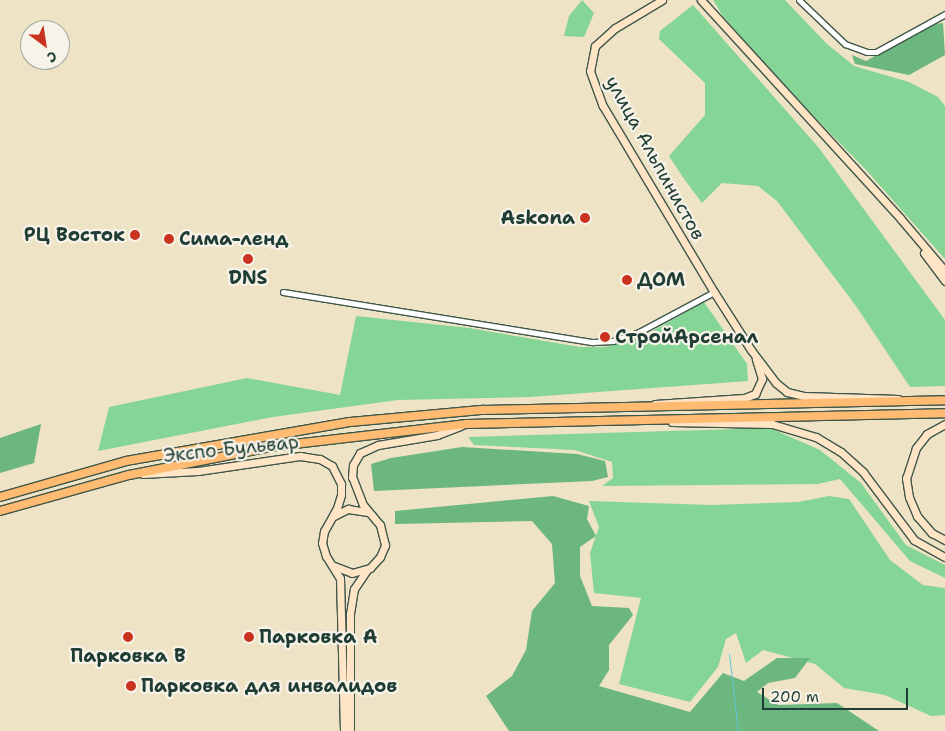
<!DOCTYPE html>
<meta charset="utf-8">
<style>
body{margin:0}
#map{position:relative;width:945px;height:731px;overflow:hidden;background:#eee3c5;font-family:"Shantell Sans",sans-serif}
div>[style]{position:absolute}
.green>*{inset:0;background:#85d596}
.forest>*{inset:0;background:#6cb67f}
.stream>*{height:1px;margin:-0.5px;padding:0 0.5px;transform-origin:0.5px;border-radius:0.5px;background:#5ec8d8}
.roads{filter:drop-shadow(1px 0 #3e564a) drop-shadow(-1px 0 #3e564a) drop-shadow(0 1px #3e564a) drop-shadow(0 -1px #3e564a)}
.street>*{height:5px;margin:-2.5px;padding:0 2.5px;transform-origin:2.5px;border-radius:2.5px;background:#fff}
.secondary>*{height:7px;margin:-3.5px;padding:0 3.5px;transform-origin:3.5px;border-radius:3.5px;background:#ffe4c6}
.primary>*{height:8px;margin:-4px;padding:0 4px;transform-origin:4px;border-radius:4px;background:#ffbb71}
.dots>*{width:14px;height:14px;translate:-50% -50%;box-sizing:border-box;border:2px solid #f7f3e8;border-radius:50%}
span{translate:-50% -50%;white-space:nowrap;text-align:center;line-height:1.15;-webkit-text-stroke:4.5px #f7f3e8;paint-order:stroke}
.street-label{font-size:19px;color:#1f3d34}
.poi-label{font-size:19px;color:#1f3d34;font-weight:700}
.right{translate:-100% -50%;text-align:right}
.left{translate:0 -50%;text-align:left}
.north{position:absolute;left:20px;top:20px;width:50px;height:50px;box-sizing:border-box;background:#f7f3e8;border:1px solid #a1aaa0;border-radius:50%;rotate:149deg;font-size:14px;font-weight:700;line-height:20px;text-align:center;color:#1f3d34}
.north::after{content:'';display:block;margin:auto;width:18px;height:22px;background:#c8321e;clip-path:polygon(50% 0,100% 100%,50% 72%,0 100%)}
.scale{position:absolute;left:762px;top:688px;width:146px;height:22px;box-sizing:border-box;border:2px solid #1f3d34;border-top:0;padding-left:6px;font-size:15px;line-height:18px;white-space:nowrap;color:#1f3d34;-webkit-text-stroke:4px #f7f3e8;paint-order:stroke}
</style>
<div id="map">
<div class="green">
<i style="clip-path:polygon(582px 0,594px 13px,584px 37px,564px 36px,569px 16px)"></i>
<i style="clip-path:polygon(713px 0,785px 0,826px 43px,854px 66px,909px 82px,938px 97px,945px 106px,945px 259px,867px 171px,776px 77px,722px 15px)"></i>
<i style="clip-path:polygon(693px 5px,819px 148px,945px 320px,945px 386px,910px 387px,856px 306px,777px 201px,758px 186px,722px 183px,702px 203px,682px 176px,669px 156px,705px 115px,705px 83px,659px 39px,660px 31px)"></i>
<i style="clip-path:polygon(704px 302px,747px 364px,748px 381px,530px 397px,398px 400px,273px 417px,98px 451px,109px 407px,247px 378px,340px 395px,356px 316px,469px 328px,580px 347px,605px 347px,645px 335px)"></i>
<i style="clip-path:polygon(770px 428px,820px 450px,861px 483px,906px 545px,945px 565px,945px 578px,910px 561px,840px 479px,818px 484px,602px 486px,613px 478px,612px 462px,575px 450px,474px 445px,468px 437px)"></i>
<i style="clip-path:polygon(829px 496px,849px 499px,890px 560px,923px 585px,945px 588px,945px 715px,931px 716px,885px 695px,844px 688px,815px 664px,763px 650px,746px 663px,736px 633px,726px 639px,718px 667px,690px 702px,619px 684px,641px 598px,594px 593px,590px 553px,599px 527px,589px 501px,711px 505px,798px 502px)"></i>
</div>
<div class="forest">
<i style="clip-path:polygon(943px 23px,945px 55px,909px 75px,855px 64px,852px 55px,866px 61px,929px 25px)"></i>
<i style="clip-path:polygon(41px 424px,34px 463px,0 473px,0 438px)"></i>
<i style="clip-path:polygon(462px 447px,577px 454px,605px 461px,608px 477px,592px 481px,374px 491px,371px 464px,391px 458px)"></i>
<i style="clip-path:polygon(553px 496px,589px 506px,587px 519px,596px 536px,580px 547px,580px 576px,592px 606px,629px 608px,633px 615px,609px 645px,609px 670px,599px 686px,690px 712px,723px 673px,744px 681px,777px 658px,810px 658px,795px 678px,768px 683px,757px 692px,778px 705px,837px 703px,879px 731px,509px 731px,486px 696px,512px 676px,526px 650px,532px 611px,555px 583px,552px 544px,532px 521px,395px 524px,395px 511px)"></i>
</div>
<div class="stream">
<i style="left:729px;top:654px;width:78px;rotate:83.3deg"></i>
</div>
<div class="roads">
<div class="street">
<i style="left:799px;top:0;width:64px;rotate:43.7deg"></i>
<i style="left:845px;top:44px;width:23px;rotate:20deg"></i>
<i style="left:867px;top:52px;width:9px"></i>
<i style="left:876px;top:52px;width:79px;rotate:-28.8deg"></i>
<i style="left:283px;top:292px;width:314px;rotate:9.2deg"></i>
<i style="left:593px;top:342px;width:20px;rotate:-3deg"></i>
<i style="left:613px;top:341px;width:28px;rotate:-19deg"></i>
<i style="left:639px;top:332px;width:85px;rotate:-28.1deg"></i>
</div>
<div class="secondary">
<i style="left:662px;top:0;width:55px;rotate:149.2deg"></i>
<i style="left:615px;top:28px;width:27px;rotate:138deg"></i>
<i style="left:595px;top:46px;width:25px;rotate:101deg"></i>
<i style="left:590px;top:71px;width:37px;rotate:70deg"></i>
<i style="left:603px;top:106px;width:217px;rotate:59.2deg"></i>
<i style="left:714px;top:292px;width:69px;rotate:57.5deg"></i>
<i style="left:751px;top:350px;width:41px;rotate:52.9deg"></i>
<i style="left:776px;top:383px;width:14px;rotate:39deg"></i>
<i style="left:787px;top:392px;width:17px;rotate:13deg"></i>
<i style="left:804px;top:396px;width:94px;rotate:1.8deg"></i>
<i style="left:701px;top:0;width:295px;rotate:47.6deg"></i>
<i style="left:900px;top:218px;width:70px;rotate:49.7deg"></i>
<i style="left:924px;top:253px;width:35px;rotate:53deg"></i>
<i style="left:655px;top:404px;width:89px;rotate:-3.9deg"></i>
<i style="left:744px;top:398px;width:12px;rotate:-20deg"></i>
<i style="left:755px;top:394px;width:17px;rotate:-65deg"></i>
<i style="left:762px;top:379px;width:21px;rotate:-107deg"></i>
<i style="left:672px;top:422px;width:100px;rotate:1.1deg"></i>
<i style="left:772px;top:424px;width:46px;rotate:16.5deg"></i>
<i style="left:816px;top:437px;width:29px;rotate:31deg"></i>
<i style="left:841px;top:452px;width:30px;rotate:42deg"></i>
<i style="left:863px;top:472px;width:85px;rotate:53.1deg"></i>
<i style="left:914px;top:540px;width:35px;rotate:29deg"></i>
<i style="left:945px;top:424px;width:21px;rotate:151deg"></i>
<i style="left:927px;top:434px;width:18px;rotate:128deg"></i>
<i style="left:916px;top:448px;width:32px;rotate:108deg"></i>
<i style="left:906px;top:478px;width:19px;rotate:81deg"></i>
<i style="left:909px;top:497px;width:21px;rotate:67deg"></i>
<i style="left:917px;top:516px;width:23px;rotate:49deg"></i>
<i style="left:932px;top:533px;width:15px;rotate:28deg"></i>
<i style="left:143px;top:474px;width:55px;rotate:-3.1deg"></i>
<i style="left:198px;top:471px;width:103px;rotate:-8.4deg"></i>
<i style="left:300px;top:456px;width:20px;rotate:9deg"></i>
<i style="left:320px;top:459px;width:14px;rotate:30deg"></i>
<i style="left:332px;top:466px;width:20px;rotate:63deg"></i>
<i style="left:341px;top:484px;width:11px;rotate:90deg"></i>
<i style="left:341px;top:495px;width:14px;rotate:107deg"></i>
<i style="left:337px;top:508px;width:26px;rotate:119deg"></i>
<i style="left:324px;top:531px;width:12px;rotate:99deg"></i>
<i style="left:322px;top:543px;width:14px;rotate:73deg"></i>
<i style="left:326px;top:556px;width:26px;rotate:58deg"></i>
<i style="left:340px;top:578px;width:153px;rotate:88.5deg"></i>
<i style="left:334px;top:516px;width:16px;rotate:-27deg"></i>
<i style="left:348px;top:509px;width:20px;rotate:9deg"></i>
<i style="left:334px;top:566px;width:19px;rotate:21deg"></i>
<i style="left:352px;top:573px;width:19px;rotate:-16deg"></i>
<i style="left:370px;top:568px;width:15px;rotate:-48deg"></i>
<i style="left:380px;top:557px;width:13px;rotate:-67deg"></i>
<i style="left:385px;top:545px;width:21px;rotate:-104deg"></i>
<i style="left:380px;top:525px;width:26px;rotate:-130deg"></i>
<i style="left:363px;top:505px;width:30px;rotate:-111deg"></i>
<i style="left:352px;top:477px;width:12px;rotate:-85deg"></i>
<i style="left:353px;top:465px;width:14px;rotate:-60deg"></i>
<i style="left:360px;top:453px;width:20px;rotate:-24deg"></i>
<i style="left:378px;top:445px;width:60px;rotate:-9.6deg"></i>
<i style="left:437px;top:435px;width:25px;rotate:-21deg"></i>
<i style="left:350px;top:731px;width:117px;rotate:-90deg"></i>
<i style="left:350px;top:614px;width:25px;rotate:-81deg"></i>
<i style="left:354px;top:589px;width:23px;rotate:-56deg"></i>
</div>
<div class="primary">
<i style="left:0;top:497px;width:131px;rotate:-15.9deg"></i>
<i style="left:126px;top:461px;width:227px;rotate:-9.9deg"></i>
<i style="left:350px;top:422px;width:134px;rotate:-5.2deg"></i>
<i style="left:483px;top:410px;width:462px;rotate:-1.2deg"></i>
<i style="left:0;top:511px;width:134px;rotate:-15.6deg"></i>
<i style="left:129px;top:475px;width:151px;rotate:-11.1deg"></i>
<i style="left:277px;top:446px;width:191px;rotate:-6.6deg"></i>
<i style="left:467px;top:424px;width:478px;rotate:-1.3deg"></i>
</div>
</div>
<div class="dots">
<i style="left:585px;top:218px;background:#c8321e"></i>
<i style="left:135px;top:235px;background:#c8321e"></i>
<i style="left:169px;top:239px;background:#c8321e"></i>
<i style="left:248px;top:259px;background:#c8321e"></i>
<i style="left:627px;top:280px;background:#c8321e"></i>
<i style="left:605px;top:337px;background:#c8321e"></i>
<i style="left:128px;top:637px;background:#c8321e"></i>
<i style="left:249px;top:637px;background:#c8321e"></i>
<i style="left:131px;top:686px;background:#c8321e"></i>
</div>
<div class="street-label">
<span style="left:655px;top:158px;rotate:61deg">улица Альпинистов</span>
<span style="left:231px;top:449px;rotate:-6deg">Экспо Бульвар</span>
</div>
<div class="poi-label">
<span class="right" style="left:575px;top:218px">Askona</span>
<span class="right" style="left:125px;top:235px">РЦ Восток</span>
<span class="left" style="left:179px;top:239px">Сима-ленд</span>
<span style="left:248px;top:278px">DNS</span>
<span class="left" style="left:637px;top:280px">ДОМ</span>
<span class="left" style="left:615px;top:337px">СтройАрсенал</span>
<span class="left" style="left:259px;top:637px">Парковка A</span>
<span style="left:128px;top:656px">Парковка B</span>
<span class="left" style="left:141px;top:686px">Парковка для инвалидов</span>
</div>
<div class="north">С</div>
<div class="scale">200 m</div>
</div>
